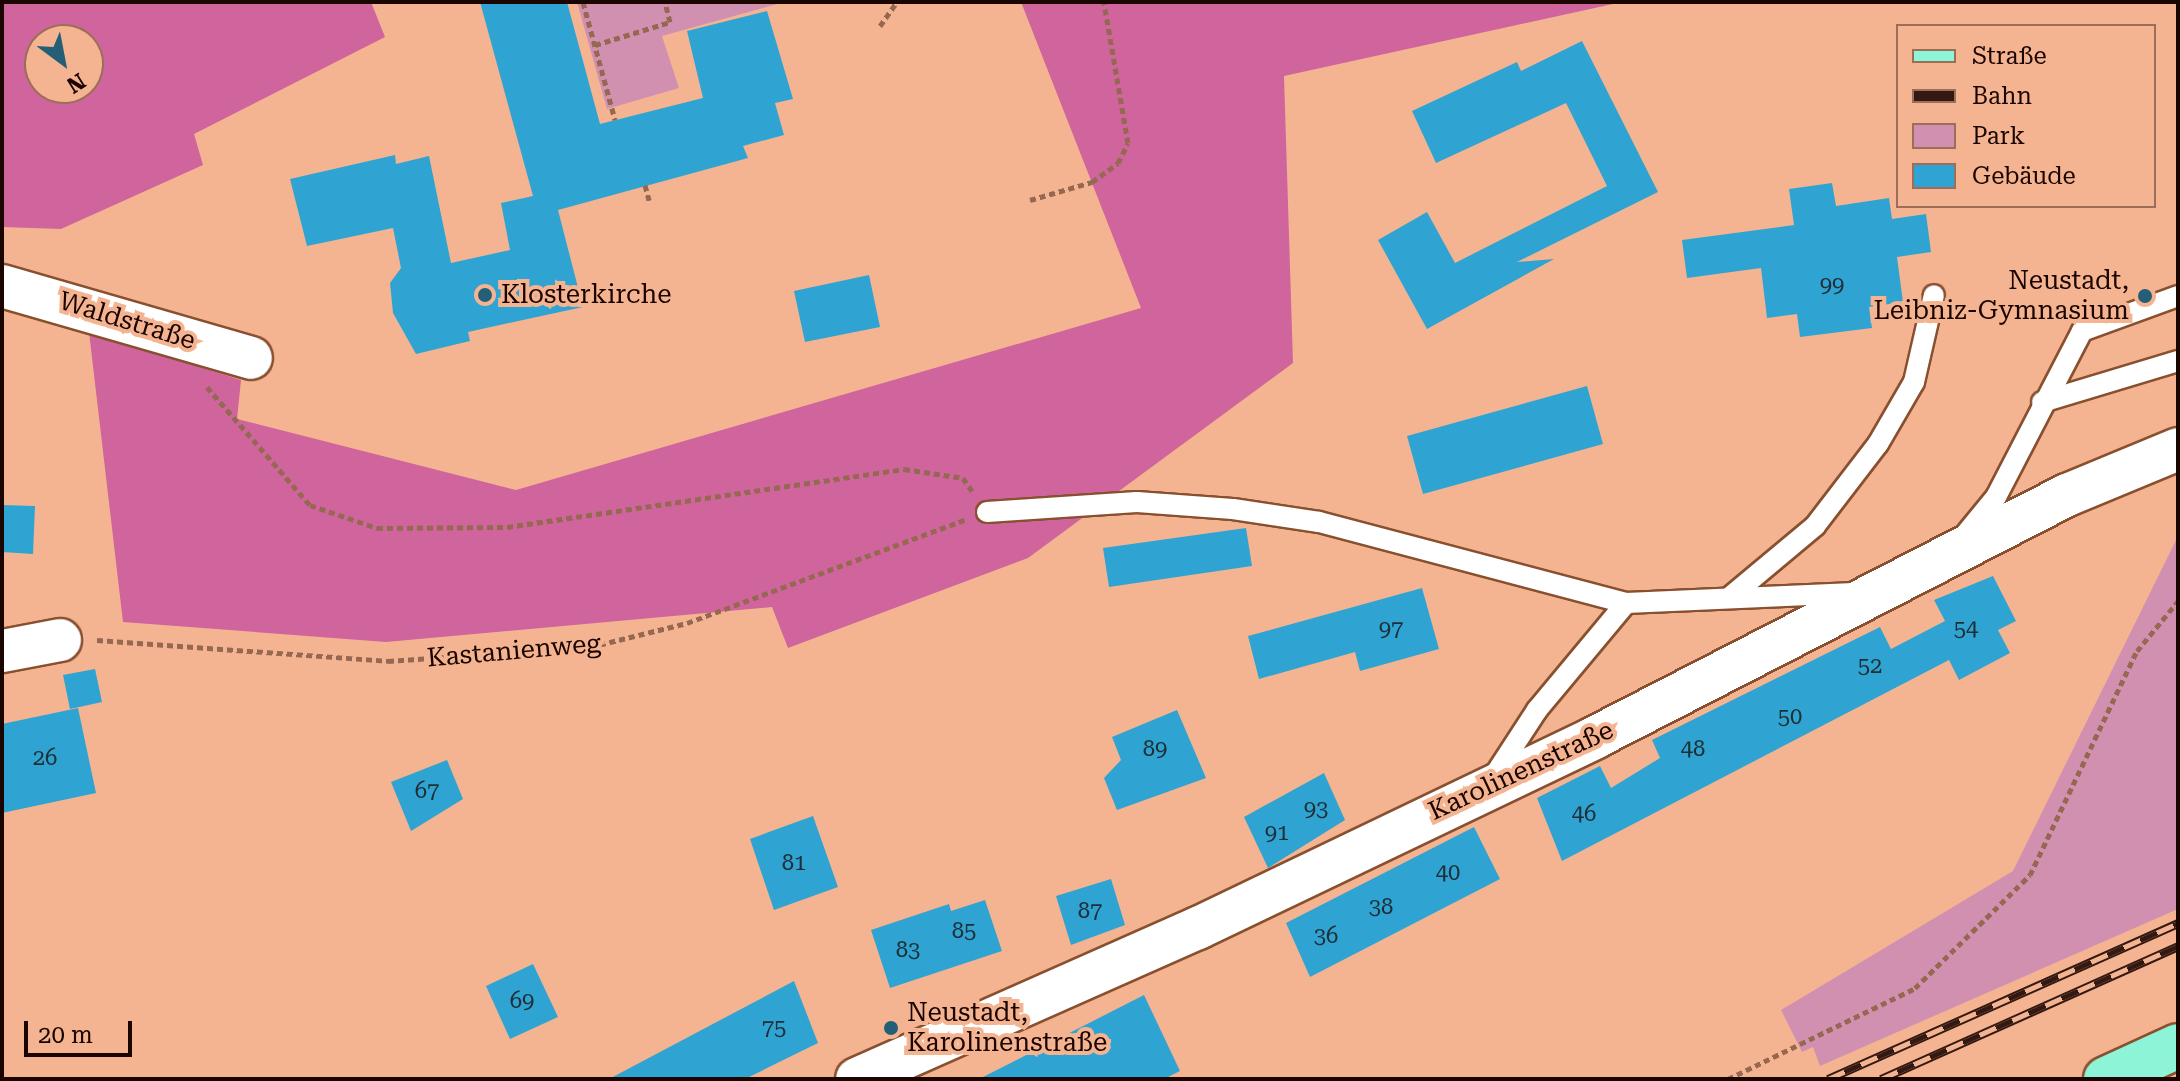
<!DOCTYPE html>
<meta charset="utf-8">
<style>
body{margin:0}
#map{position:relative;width:2180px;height:1081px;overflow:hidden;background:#f5b491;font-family:"Roboto Serif",serif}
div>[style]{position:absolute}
.green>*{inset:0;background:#d290b0}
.forest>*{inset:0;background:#d0649d}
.building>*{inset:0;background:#2fa4d2}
.path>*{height:5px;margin-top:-2.5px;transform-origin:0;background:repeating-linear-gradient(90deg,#966852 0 6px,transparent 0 10px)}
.roads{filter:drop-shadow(2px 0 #88502f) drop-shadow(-2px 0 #88502f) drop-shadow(0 2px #88502f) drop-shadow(0 -2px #88502f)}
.lane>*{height:20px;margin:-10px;padding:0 10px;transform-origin:10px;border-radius:10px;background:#fff}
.street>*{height:42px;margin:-21px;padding:0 21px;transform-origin:21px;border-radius:21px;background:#fff}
.primary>*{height:44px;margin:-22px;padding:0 22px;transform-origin:22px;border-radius:22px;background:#8df4d7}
.rail>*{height:9px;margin-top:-4.5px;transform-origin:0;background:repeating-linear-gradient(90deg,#f5b491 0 18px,#331911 0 36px);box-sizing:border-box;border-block:2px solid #331911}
.dots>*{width:22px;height:22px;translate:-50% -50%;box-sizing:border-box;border:4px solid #f5b491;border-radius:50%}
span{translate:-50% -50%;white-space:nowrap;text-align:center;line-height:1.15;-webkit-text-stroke:8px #f5b491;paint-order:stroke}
.number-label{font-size:22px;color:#1f2d34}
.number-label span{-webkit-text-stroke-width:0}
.poi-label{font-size:26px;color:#1a0500}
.right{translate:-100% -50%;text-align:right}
.left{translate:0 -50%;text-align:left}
.street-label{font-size:26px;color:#1a0500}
.frame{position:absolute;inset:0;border:4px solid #1a0500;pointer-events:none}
.legend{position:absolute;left:1896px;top:24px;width:260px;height:184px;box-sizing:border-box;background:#f5b491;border:2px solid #9d6e57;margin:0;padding:10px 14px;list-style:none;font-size:24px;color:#1a0500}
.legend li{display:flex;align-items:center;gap:16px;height:40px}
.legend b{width:40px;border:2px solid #9d6e57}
.north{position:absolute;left:24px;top:24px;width:80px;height:80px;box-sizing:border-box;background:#f5b491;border:2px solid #9d6e57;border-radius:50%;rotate:148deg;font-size:22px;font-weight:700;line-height:32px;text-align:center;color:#1a0500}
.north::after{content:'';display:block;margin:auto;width:28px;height:36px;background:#245e77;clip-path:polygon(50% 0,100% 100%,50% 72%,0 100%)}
.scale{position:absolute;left:24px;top:1021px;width:108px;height:36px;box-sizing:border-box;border:4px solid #1a0500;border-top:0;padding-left:10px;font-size:24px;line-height:28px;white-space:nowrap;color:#1a0500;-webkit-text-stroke:6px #f5b491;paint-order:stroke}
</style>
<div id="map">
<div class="green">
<i style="clip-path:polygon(577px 2px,785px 2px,662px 36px,679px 88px,607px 109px)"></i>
<i style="clip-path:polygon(2178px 536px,2178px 909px,1820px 1066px,1813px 1047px,1802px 1052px,1781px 1010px,2013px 871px)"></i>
</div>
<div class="forest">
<i style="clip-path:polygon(evenodd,2px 2px,371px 2px,385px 37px,194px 134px,203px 165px,61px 229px,2px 227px,2px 2px,40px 40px,88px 40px,88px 88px,40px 88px,40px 40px)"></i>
<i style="clip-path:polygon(1021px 2px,1622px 2px,1284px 76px,1293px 363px,1028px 558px,788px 648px,772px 607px,386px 642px,123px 622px,89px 332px,241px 380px,237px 419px,516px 490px,1141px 308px)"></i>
</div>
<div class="building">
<i style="clip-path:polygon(480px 2px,567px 2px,600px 124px,703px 98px,687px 31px,767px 11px,793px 99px,775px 103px,784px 135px,743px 146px,748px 158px,558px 210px,583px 307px,468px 332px,470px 341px,416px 354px,393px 313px,390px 283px,401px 268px,393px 228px,307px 246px,290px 179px,395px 155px,396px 164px,429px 156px,451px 263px,510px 250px,501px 203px,533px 196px)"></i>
<i style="clip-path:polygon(1582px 41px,1658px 192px,1517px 262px,1554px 259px,1427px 329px,1378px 240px,1427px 212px,1455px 263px,1607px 186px,1566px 103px,1436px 163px,1412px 111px,1517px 62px,1521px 71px)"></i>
<i style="clip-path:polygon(1832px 183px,1836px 206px,1889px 198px,1892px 219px,1926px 214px,1931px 252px,1897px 257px,1903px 302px,1869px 307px,1872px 328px,1800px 337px,1797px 314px,1767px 318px,1761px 268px,1687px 278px,1682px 240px,1794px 225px,1789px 189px)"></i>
<i style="clip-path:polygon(869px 275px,880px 327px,805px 342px,794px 291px)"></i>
<i style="clip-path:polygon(1587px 386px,1603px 444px,1423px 494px,1407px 436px)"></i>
<i style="clip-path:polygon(2px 505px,35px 506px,33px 554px,2px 552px)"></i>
<i style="clip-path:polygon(1246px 528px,1252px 566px,1109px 587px,1103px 548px)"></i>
<i style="clip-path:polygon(1993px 576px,2016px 621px,1998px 630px,2010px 653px,1959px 680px,1949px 660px,1562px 861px,1537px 798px,1600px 766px,1611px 788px,1660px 758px,1652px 740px,1880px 627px,1891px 649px,1945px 621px,1934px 600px)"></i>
<i style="clip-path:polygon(1422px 588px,1439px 649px,1360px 671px,1355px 652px,1259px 679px,1248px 636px)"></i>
<i style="clip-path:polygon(95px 669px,102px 702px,70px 709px,63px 675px)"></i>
<i style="clip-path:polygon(78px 708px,96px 793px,2px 813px,2px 724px)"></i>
<i style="clip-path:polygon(1177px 710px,1206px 778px,1117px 810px,1104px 778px,1121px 760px,1112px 737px)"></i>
<i style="clip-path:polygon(447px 760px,463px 799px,411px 831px,391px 782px)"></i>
<i style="clip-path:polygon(1324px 773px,1345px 820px,1268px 868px,1244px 817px)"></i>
<i style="clip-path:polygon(813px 816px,838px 887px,774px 910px,750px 839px)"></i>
<i style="clip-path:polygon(1474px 827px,1500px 879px,1310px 977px,1286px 923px)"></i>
<i style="clip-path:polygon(1111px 879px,1125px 925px,1071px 945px,1056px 896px)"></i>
<i style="clip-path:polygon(985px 900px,1002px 951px,890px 988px,871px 930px,949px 904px,951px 911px)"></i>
<i style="clip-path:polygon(533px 964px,558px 1017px,510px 1039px,486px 986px)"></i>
<i style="clip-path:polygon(794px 981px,818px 1043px,745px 1079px,609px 1079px)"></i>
<i style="clip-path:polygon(1144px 995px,1180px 1071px,1164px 1079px,979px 1079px)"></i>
</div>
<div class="path">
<i style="left:583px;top:2px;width:122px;rotate:74.8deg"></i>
<i style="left:880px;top:26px;width:29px;rotate:-55deg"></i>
<i style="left:595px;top:45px;width:78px;rotate:-17deg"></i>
<i style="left:670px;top:22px;width:21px;rotate:-104deg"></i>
<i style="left:645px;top:185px;width:16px;rotate:75deg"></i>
<i style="left:1030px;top:200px;width:65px;rotate:-16.2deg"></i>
<i style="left:1092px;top:182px;width:32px;rotate:-36deg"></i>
<i style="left:1118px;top:163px;width:22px;rotate:-63deg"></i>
<i style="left:1128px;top:143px;width:143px;rotate:-99.7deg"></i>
<i style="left:207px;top:387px;width:157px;rotate:48.9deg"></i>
<i style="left:310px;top:505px;width:71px;rotate:18.9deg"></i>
<i style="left:377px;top:528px;width:130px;rotate:-0.4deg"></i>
<i style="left:507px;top:527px;width:401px;rotate:-8.3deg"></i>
<i style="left:904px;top:469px;width:60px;rotate:8.7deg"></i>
<i style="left:963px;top:478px;width:16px;rotate:55deg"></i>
<i style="left:97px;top:640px;width:292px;rotate:4.1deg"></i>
<i style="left:388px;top:661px;width:202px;rotate:-4deg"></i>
<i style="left:590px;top:647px;width:100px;rotate:-13.9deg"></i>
<i style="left:687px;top:623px;width:296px;rotate:-20.4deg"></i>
<i style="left:1728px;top:1079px;width:208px;rotate:-25.9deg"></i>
<i style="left:1915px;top:988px;width:161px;rotate:-44.5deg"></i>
<i style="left:2030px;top:875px;width:248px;rotate:-64.5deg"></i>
<i style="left:2137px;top:651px;width:65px;rotate:-50.6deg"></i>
</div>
<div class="roads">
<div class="lane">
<i style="left:2042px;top:402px;width:142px;rotate:-16.8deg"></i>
<i style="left:987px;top:512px;width:150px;rotate:-3.8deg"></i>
<i style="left:1137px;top:502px;width:96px;rotate:4.2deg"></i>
<i style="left:1233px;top:509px;width:87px;rotate:8.6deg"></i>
<i style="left:1319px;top:522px;width:318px;rotate:14.8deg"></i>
<i style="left:1626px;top:603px;width:228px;rotate:-2.5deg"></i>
<i style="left:1964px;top:536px;width:50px;rotate:-50.6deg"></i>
<i style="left:1996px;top:497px;width:187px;rotate:-62.6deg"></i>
<i style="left:2082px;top:331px;width:102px;rotate:-20deg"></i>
<i style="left:1730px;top:597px;width:111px;rotate:-39.9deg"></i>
<i style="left:1815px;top:526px;width:103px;rotate:-52.5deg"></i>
<i style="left:1878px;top:444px;width:72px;rotate:-59.9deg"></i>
<i style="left:1914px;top:382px;width:89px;rotate:-77.1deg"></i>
<i style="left:1492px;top:779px;width:82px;rotate:-56.9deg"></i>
<i style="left:1537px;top:710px;width:139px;rotate:-50.2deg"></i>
</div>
<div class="street">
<i style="left:2px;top:286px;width:259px;rotate:16.1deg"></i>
<i style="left:2px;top:651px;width:59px;rotate:-10.7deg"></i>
<i style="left:857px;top:1079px;width:373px;rotate:-23.9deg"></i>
<i style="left:1198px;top:928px;width:439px;rotate:-25.6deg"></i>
<i style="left:1594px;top:738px;width:532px;rotate:-27.19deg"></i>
<i style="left:2067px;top:495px;width:120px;rotate:-22.5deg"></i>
</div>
<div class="primary">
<i style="left:2106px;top:1079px;width:79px;rotate:-24.6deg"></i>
</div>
</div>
<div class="rail">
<i style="left:1828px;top:1079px;width:383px;rotate:-24deg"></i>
<i style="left:1881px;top:1079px;width:325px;rotate:-24.1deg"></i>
</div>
<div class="dots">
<i style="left:485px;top:295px;background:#245e77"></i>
<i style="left:2145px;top:296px;background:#245e77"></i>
<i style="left:891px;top:1028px;background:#245e77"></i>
</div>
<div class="number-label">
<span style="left:1832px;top:285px">99</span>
<span style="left:1391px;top:629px">97</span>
<span style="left:1966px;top:629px">54</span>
<span style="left:1870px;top:666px">52</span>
<span style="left:1790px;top:717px">50</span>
<span style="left:1155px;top:749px">89</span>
<span style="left:1693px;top:749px">48</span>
<span style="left:45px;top:758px">26</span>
<span style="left:427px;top:791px">67</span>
<span style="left:1316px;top:809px">93</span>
<span style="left:1584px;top:814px">46</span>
<span style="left:1277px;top:833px">91</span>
<span style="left:794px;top:863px">81</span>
<span style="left:1448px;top:873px">40</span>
<span style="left:1381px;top:907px">38</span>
<span style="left:1090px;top:911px">87</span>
<span style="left:964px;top:931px">85</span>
<span style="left:1326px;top:936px">36</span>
<span style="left:908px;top:950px">83</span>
<span style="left:522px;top:1001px">69</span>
<span style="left:774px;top:1028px">75</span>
</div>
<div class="poi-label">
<span class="right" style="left:2129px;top:296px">Neustadt,<br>Leibniz-Gymnasium</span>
<span class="left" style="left:501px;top:295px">Klosterkirche</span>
<span class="left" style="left:907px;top:1028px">Neustadt,<br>Karolinenstraße</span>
</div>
<div class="street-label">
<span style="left:127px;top:321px;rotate:17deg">Waldstraße</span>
<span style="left:514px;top:651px;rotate:-5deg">Kastanienweg</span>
<span style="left:1521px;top:771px;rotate:-25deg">Karolinenstraße</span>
</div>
<div class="frame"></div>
<ul class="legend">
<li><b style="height:10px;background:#8df4d7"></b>Straße</li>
<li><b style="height:10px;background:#331911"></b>Bahn</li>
<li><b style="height:22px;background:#d290b0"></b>Park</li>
<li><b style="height:22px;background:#2fa4d2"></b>Gebäude</li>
</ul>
<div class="north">N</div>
<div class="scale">20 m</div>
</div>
